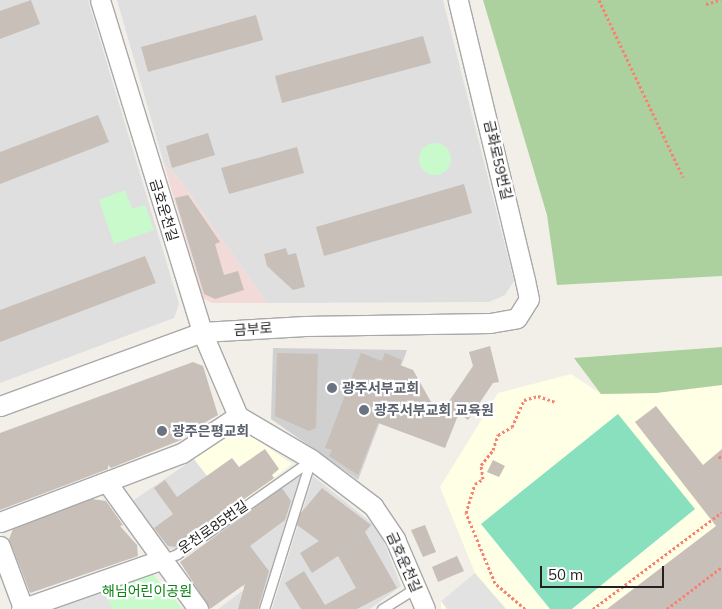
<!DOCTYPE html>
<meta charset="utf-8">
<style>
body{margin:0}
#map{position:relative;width:722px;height:609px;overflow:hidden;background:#f2efe9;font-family:Mulish,"Noto Sans KR",sans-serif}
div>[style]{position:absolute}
.residential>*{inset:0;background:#e0dfdf}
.commercial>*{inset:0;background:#f2dad9}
.education>*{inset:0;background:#ffffe5}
.religious>*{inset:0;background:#d0d0d0}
.forest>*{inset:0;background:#add19e}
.park>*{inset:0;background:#c8facc}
.round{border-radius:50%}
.pitch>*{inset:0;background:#88e0be}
.parking>*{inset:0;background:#e2e2e2}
.building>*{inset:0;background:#c7bfb8}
.path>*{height:3px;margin-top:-1.5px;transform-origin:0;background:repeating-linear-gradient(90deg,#fa8072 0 2.5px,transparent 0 5px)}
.roads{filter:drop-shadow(1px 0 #a9a9a9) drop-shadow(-1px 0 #a9a9a9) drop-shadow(0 1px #a9a9a9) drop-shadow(0 -1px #a9a9a9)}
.service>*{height:9px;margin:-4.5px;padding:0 4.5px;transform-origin:4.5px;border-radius:4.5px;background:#fff}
.minor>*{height:19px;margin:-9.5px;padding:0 9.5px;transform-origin:9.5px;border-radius:9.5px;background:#fff}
.dots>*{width:14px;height:14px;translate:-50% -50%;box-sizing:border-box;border:2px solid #fff;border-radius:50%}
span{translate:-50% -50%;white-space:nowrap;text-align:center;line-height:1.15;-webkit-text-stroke:4.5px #fff;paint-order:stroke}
.street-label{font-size:14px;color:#222}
.worship-label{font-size:14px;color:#5b616d;font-weight:700}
.left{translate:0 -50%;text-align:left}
.park-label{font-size:14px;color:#0c8416}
.scale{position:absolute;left:540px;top:566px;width:124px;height:22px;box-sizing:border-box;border:2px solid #222;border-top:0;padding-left:6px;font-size:15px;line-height:18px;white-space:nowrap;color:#222;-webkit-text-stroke:4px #fff;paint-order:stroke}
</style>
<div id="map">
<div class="residential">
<i style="clip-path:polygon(0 0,88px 0,179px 304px,174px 318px,0 383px)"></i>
<i style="clip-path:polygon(117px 0,443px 0,514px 281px,505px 295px,489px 302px,267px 303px,180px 180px,164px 164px)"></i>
<i style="clip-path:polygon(194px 459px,233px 509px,178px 550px,166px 549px,132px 506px,134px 500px)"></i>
<i style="clip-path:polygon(300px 471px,303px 474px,261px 609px,218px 609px,245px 589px,208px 539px)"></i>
<i style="clip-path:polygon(313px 476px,373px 524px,384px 542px,401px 586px,370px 609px,272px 609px)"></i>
</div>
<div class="commercial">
<i style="clip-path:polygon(164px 164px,180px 180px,267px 303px,212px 303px,203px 298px)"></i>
</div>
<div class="education">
<i style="clip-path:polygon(571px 374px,601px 394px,656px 393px,722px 385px,722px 609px,441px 609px,441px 601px,475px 573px,440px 487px,498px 393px)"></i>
<i style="clip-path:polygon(236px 431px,246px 432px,292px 464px,233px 509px,194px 459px)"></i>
</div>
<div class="religious">
<i style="clip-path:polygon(273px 348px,407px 350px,358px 480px,271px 419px)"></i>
</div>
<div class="forest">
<i style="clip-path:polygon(483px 0,722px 0,722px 276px,557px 285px,547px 215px)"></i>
<i style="clip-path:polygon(722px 347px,722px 385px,656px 393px,601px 394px,574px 358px)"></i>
</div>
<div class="park">
<i class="round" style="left:419px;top:143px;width:32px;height:32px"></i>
<i style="clip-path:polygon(125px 190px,132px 209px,145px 205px,154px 230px,114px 244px,99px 200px)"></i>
<i style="clip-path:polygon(150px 571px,183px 609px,112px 609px,104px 588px)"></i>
</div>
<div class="pitch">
<i style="clip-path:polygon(618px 414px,695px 509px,572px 609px,550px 609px,481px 524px)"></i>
</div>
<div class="parking">
<i style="clip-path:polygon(475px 573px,506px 609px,447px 609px,441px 601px)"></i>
<i style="clip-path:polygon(104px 588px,112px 609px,48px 609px)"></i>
</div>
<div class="building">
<i style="clip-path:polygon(31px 0,40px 24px,0 39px,0 11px)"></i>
<i style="clip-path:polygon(256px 15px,263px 40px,148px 72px,141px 47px)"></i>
<i style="clip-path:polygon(423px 36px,431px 63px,282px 103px,275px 76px)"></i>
<i style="clip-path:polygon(98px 115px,109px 142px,0 184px,0 152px)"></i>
<i style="clip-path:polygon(208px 133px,215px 155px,172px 168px,166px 146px)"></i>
<i style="clip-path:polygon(297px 147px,304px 173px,229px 194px,221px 168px)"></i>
<i style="clip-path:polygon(464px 184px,472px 213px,324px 256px,316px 227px)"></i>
<i style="clip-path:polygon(188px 195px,220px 242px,215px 244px,224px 275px,238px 271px,244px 290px,215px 299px,204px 294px,175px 198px)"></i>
<i style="clip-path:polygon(286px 248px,288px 255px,296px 253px,305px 287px,293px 290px,267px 266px,264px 254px)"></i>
<i style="clip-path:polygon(145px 256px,156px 283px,0 342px,0 310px)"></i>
<i style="clip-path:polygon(490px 346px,499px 382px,493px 383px,468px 420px,459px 413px,445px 448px,378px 423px,358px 475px,329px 456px,332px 450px,325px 448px,361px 353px,382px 361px,385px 353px,402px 360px,400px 365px,413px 370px,439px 416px,473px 366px,469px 352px)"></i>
<i style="clip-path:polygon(277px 353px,318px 354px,316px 428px,309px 431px,275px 416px)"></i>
<i style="clip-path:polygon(193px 362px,203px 366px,218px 415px,187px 433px,181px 440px,111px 468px,108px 465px,108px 469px,0 510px,0 433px)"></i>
<i style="clip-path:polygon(656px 406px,703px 465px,722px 449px,722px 609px,607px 609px,716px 526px,635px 422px)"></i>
<i style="clip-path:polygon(265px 449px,279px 469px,272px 475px,274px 478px,177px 547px,168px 546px,154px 528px,173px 514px,154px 488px,165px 480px,177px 497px,232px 458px,239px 467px)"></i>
<i style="clip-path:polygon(493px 460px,505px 466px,499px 477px,487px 472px)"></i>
<i style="clip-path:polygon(282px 488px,291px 501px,285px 520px,250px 546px,269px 571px,258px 609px,238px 609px,245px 584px,210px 609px,180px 562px)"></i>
<i style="clip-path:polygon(322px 488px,371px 525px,365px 532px,397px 588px,357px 609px,301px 609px,285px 583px,304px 571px,325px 605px,356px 588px,338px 556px,312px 573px,300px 553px,319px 541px,297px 525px,300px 514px)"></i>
<i style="clip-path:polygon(92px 499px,106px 501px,123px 525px,120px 526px,137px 545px,138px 556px,30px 593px,9px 539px,13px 529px)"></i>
<i style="clip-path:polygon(425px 525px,436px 552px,423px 557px,411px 530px)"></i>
<i style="clip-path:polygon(457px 556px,464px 571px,438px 582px,432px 567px)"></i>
</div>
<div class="path">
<i style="left:599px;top:0;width:196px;rotate:64.6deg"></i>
<i style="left:706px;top:4px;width:15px;rotate:-16deg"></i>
<i style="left:719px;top:456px;width:5px;rotate:53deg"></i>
<i style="left:525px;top:609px;width:40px;rotate:-139deg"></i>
<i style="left:495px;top:583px;width:76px;rotate:-112.5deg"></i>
<i style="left:466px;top:513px;width:30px;rotate:-73deg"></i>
<i style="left:475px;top:484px;width:9px;rotate:-32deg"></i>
<i style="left:483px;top:479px;width:14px;rotate:-98deg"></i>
<i style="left:481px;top:465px;width:19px;rotate:-51deg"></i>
<i style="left:493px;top:450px;width:16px;rotate:-72deg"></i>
<i style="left:498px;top:435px;width:16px;rotate:-30deg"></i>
<i style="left:512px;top:427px;width:30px;rotate:-66deg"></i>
<i style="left:524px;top:400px;width:15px;rotate:-16deg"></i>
<i style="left:538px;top:396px;width:18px;rotate:19deg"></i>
<i style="left:593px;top:609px;width:161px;rotate:-36.9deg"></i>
<i style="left:667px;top:609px;width:69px;rotate:-37.4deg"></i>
</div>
<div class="roads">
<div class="service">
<i style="left:160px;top:560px;width:18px;rotate:-19deg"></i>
<i style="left:177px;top:554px;width:164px;rotate:-35deg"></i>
<i style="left:264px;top:609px;width:157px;rotate:-72.6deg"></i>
<i style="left:382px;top:609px;width:40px;rotate:-32deg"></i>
</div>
<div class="minor">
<i style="left:100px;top:0;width:347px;rotate:72.9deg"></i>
<i style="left:202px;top:332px;width:91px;rotate:66.8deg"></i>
<i style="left:238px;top:416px;width:85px;rotate:30.5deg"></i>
<i style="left:311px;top:459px;width:78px;rotate:37.2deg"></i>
<i style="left:373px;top:506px;width:40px;rotate:56deg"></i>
<i style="left:395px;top:539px;width:76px;rotate:66.8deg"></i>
<i style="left:0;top:406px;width:215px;rotate:-20.1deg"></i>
<i style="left:202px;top:332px;width:103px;rotate:-3.3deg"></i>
<i style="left:305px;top:326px;width:185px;rotate:-0.9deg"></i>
<i style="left:490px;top:323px;width:27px;rotate:-10deg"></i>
<i style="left:517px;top:318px;width:22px;rotate:-58deg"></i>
<i style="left:529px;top:299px;width:19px;rotate:-102deg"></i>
<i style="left:525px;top:280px;width:288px;rotate:-103.5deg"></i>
<i style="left:108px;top:484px;width:154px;rotate:54.2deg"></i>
<i style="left:0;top:522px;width:195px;rotate:-20.8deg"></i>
<i style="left:182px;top:453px;width:67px;rotate:-33.5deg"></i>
<i style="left:0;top:546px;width:66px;rotate:69.6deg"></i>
<i style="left:21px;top:609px;width:147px;rotate:-19.4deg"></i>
</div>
</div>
<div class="dots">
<i style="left:332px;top:388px;background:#6b7280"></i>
<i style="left:364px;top:410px;background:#6b7280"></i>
<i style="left:162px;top:431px;background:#6b7280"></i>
</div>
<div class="street-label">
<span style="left:498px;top:160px;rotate:77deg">금화로59번길</span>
<span style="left:164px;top:210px;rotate:73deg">금호운천길</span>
<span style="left:253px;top:329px;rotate:-4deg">금부로</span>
<span style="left:213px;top:527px;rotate:-35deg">운천로85번길</span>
<span style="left:404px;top:562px;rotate:66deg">금호운천길</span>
</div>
<div class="worship-label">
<span class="left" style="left:342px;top:388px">광주서부교회</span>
<span class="left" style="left:374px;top:410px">광주서부교회 교육원</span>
<span class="left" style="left:172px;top:431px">광주은평교회</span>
</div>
<div class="park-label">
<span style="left:147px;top:591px">해님어린이공원</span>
</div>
<div class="scale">50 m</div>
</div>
